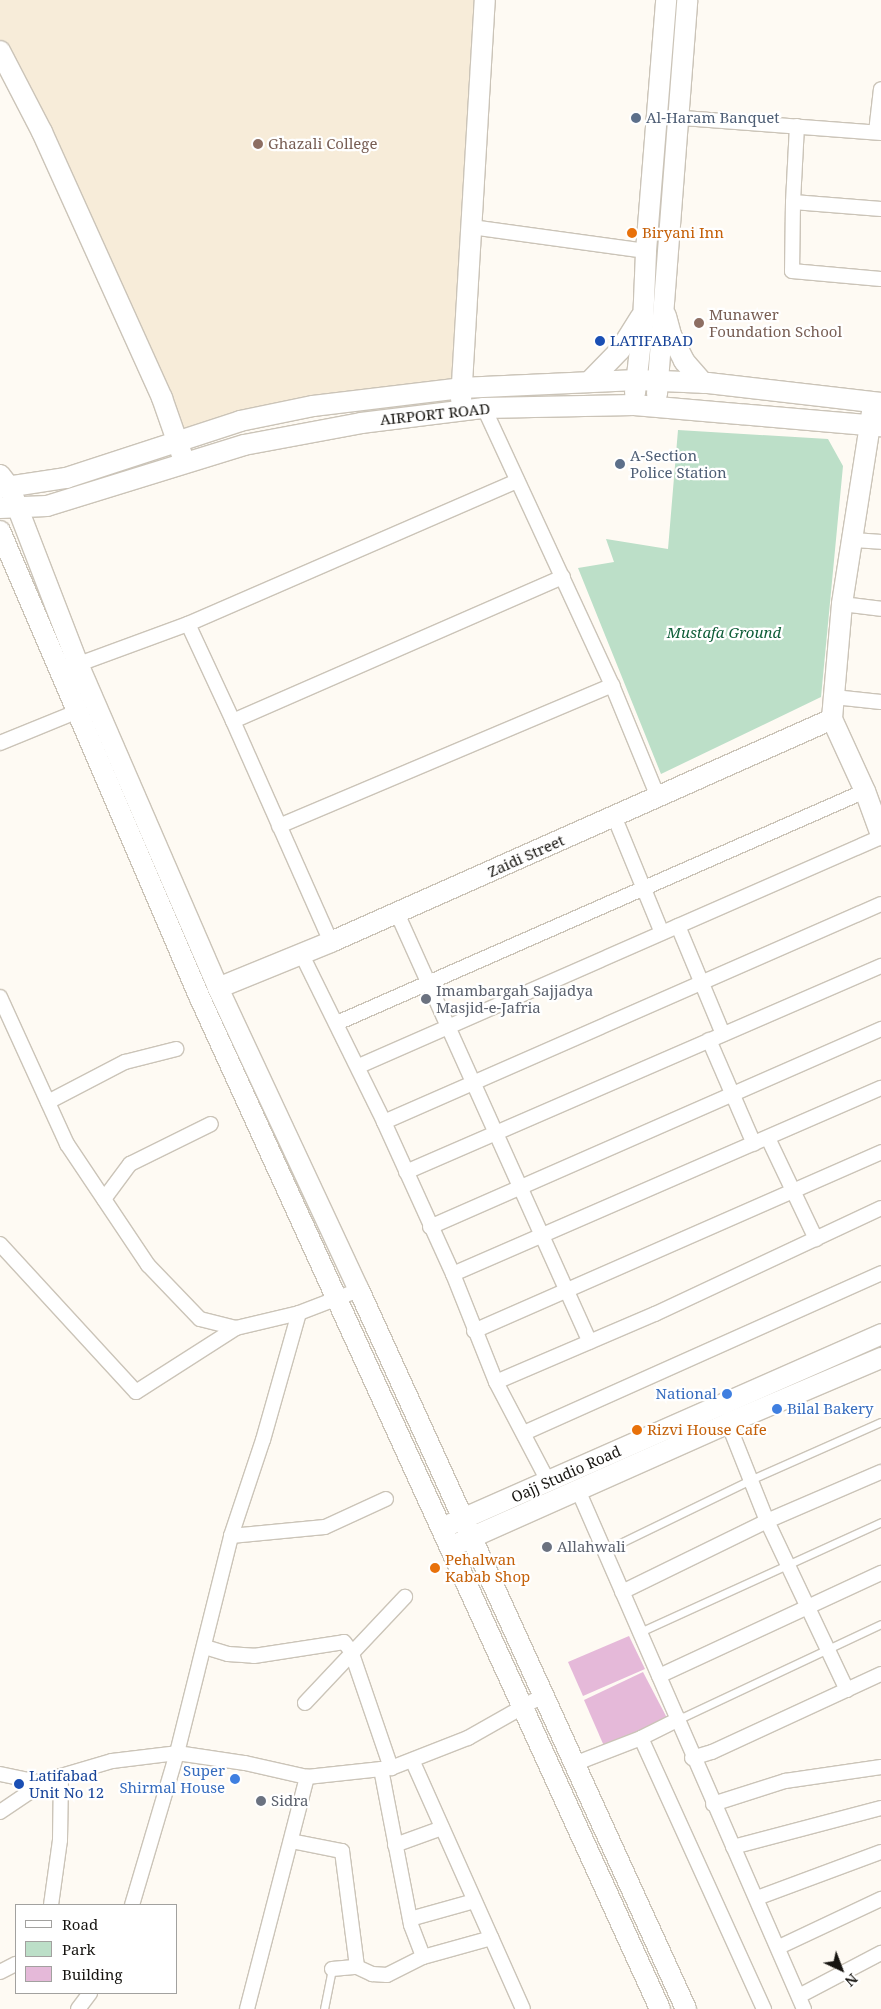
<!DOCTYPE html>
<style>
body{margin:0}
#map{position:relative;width:881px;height:2009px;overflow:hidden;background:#fefaf3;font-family:"Noto Serif",serif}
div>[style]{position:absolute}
.built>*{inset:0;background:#f7ecd9}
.green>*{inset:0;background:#bcdfc8}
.building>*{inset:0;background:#e5b9d9}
.roads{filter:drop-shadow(1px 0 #cbc4b8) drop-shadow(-1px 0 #cbc4b8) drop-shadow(0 1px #cbc4b8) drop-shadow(0 -1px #cbc4b8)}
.lane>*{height:7px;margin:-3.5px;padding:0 3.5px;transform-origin:3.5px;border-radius:3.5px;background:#fff}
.street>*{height:14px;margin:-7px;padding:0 7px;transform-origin:7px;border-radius:7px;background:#fff}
.secondary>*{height:20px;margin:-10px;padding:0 10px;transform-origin:10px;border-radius:10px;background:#fff}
.dots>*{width:14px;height:14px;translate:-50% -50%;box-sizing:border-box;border:2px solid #fff;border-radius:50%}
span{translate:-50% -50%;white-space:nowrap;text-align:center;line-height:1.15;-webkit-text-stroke:4.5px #fff;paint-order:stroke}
.service-label{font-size:15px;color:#4e5e75}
.left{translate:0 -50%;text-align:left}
.education-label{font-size:15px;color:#785e54}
.food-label{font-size:15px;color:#c56008}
.transit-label{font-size:15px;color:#164399}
.street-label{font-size:15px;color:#161410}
.park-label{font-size:15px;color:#105e39;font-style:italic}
.worship-label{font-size:15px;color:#5b616d}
.shop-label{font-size:15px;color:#366cbe}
.right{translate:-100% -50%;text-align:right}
.legend{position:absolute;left:15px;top:1904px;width:162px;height:90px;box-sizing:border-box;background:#fff;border:1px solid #a2a19f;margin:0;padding:6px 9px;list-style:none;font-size:15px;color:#161410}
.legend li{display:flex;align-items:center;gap:10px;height:25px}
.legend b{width:25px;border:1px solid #a2a19f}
.north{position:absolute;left:816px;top:1944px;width:50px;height:50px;-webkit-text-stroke:4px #fff;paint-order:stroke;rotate:137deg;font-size:14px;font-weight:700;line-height:20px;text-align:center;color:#161410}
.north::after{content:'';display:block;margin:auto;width:18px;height:22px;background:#161410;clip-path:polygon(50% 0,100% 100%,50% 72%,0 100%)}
</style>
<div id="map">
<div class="built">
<i style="clip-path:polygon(0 0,485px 0,461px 388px,177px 442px,0 60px)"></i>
</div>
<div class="green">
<i style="clip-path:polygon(678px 430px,828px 439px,843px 466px,821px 697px,661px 774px,578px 568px,614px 562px,606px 539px,668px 549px)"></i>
</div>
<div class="building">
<i style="clip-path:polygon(629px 1636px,645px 1669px,583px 1696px,568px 1662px)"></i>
<i style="clip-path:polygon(643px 1672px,667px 1718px,604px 1746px,584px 1700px)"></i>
</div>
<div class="roads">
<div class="lane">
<i style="left:604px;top:1551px;width:162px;rotate:-25.9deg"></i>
<i style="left:750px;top:1480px;width:143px;rotate:-23.9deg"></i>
<i style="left:640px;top:1632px;width:265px;rotate:-24.5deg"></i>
<i style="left:679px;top:1719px;width:223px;rotate:-25.2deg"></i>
<i style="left:324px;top:2009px;width:41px;rotate:-78.7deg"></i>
</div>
<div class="street">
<i style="left:670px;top:117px;width:212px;rotate:4.3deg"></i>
<i style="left:876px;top:132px;width:43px;rotate:-83.4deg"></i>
<i style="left:793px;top:202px;width:76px;rotate:-87deg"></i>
<i style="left:881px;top:209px;width:88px;rotate:-175.5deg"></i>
<i style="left:793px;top:202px;width:69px;rotate:90.8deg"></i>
<i style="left:792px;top:271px;width:89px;rotate:5.1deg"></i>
<i style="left:471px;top:227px;width:177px;rotate:7.8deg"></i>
<i style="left:484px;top:408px;width:305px;rotate:65.2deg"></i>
<i style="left:612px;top:685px;width:121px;rotate:67.7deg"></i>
<i style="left:854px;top:540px;width:27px;rotate:4deg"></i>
<i style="left:842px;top:604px;width:39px;rotate:7deg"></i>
<i style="left:188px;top:624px;width:107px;rotate:65.1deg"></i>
<i style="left:233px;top:721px;width:360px;rotate:-23.6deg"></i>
<i style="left:71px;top:667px;width:125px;rotate:-20.2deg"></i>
<i style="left:188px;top:624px;width:359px;rotate:-23.5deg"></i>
<i style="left:834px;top:697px;width:47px;rotate:6.1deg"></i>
<i style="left:233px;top:721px;width:242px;rotate:66.1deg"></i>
<i style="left:0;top:743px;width:82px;rotate:-22.2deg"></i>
<i style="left:614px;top:816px;width:126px;rotate:67.7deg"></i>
<i style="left:279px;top:826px;width:362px;rotate:-22.9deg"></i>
<i style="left:397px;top:913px;width:470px;rotate:65.8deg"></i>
<i style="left:678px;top:926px;width:117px;rotate:67.4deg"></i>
<i style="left:301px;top:953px;width:188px;rotate:63.8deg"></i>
<i style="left:384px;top:1122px;width:167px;rotate:65.6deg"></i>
<i style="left:453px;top:1274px;width:116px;rotate:68.3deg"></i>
<i style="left:496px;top:1382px;width:112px;rotate:62.3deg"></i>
<i style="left:0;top:997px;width:162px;rotate:65.5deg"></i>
<i style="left:67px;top:1144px;width:146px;rotate:56.2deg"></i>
<i style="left:148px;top:1265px;width:75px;rotate:46.1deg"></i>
<i style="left:200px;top:1319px;width:37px;rotate:14deg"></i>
<i style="left:236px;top:1328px;width:65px;rotate:-13.4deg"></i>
<i style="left:337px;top:1023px;width:577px;rotate:-23.72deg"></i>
<i style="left:709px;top:1040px;width:113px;rotate:66.6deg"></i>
<i style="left:359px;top:1066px;width:570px;rotate:-23.69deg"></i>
<i style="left:48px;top:1102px;width:87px;rotate:-27.5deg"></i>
<i style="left:125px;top:1062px;width:53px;rotate:-14.3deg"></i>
<i style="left:384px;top:1122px;width:543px;rotate:-23.68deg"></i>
<i style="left:768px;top:1138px;width:112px;rotate:64.6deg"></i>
<i style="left:406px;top:1172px;width:518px;rotate:-23.45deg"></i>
<i style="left:104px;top:1199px;width:44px;rotate:-53.4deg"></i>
<i style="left:130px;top:1164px;width:90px;rotate:-26.3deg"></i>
<i style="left:430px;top:1227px;width:493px;rotate:-23.7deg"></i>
<i style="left:0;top:1244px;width:201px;rotate:47.4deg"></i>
<i style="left:136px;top:1392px;width:119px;rotate:-32.6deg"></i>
<i style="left:453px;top:1274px;width:467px;rotate:-23.5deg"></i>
<i style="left:474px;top:1331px;width:445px;rotate:-23.7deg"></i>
<i style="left:496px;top:1382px;width:173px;rotate:-23.2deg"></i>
<i style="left:655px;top:1314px;width:250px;rotate:-25.1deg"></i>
<i style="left:728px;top:1423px;width:105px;rotate:68.3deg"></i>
<i style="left:767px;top:1521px;width:187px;rotate:64.7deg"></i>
<i style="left:524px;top:1433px;width:391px;rotate:-24.1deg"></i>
<i style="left:578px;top:1490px;width:566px;rotate:66.47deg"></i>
<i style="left:231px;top:1536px;width:94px;rotate:-5.5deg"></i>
<i style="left:325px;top:1527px;width:67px;rotate:-24.7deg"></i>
<i style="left:622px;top:1592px;width:161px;rotate:-26.1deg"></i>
<i style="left:767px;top:1521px;width:124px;rotate:-23.3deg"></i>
<i style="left:205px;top:1647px;width:24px;rotate:17deg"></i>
<i style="left:228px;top:1654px;width:26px;rotate:4deg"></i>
<i style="left:254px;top:1656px;width:91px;rotate:-8.8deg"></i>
<i style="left:344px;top:1642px;width:11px;rotate:52deg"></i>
<i style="left:351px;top:1651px;width:124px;rotate:71.1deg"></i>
<i style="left:659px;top:1676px;width:245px;rotate:-24.9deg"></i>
<i style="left:305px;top:1703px;width:146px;rotate:-46.7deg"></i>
<i style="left:679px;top:1719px;width:42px;rotate:153.4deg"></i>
<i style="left:641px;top:1738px;width:298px;rotate:65.6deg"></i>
<i style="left:692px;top:1758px;width:21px;rotate:-17deg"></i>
<i style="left:712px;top:1752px;width:186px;rotate:-24.8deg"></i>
<i style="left:413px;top:1762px;width:270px;rotate:66deg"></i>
<i style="left:574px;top:1764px;width:72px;rotate:-21.2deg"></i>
<i style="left:381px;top:1769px;width:159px;rotate:79.1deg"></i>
<i style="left:411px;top:1925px;width:34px;rotate:69deg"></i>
<i style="left:0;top:1774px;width:44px;rotate:11.8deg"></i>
<i style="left:713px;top:1804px;width:76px;rotate:-17.7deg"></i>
<i style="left:785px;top:1781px;width:97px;rotate:-8.3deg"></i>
<i style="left:0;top:1812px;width:52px;rotate:-34deg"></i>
<i style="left:43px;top:1783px;width:19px;rotate:-21deg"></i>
<i style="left:61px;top:1776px;width:53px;rotate:-16.4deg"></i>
<i style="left:112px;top:1761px;width:65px;rotate:-7deg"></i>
<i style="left:177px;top:1753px;width:69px;rotate:8.4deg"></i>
<i style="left:245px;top:1763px;width:64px;rotate:12.7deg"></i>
<i style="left:307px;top:1777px;width:84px;rotate:-6.1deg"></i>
<i style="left:391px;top:1768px;width:83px;rotate:-21.3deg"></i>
<i style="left:468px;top:1738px;width:85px;rotate:-29.6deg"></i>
<i style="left:291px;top:1841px;width:52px;rotate:11.1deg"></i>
<i style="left:342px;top:1851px;width:117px;rotate:82.6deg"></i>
<i style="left:395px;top:1845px;width:50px;rotate:-19.9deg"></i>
<i style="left:733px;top:1847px;width:153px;rotate:-14.8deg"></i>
<i style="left:757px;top:1898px;width:132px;rotate:-20.4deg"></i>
<i style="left:51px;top:1905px;width:66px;rotate:-82.1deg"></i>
<i style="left:60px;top:1840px;width:64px;rotate:-89.1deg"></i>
<i style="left:132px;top:1905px;width:159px;rotate:-73.5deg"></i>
<i style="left:177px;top:1753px;width:224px;rotate:-76deg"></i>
<i style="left:231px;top:1536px;width:101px;rotate:-71.6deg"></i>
<i style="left:263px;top:1440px;width:132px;rotate:-74.2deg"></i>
<i style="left:299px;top:1313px;width:64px;rotate:-21deg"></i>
<i style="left:410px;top:1919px;width:66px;rotate:-15.7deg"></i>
<i style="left:779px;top:1947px;width:113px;rotate:-25.2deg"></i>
<i style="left:332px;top:1969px;width:25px;rotate:-5deg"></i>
<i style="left:357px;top:1967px;width:17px;rotate:25deg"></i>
<i style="left:372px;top:1974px;width:15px;rotate:4deg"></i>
<i style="left:387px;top:1975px;width:40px;rotate:-26.6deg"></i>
<i style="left:423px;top:1957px;width:71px;rotate:-15.6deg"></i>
<i style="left:0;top:1972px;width:18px;rotate:-27deg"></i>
<i style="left:799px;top:1996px;width:93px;rotate:-27.7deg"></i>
<i style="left:78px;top:2009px;width:20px;rotate:-53deg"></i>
<i style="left:247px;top:2009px;width:240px;rotate:-75.5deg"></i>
</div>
<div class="secondary">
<i style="left:0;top:51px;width:91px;rotate:62.6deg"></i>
<i style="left:42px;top:132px;width:292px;rotate:65.7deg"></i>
<i style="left:162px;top:398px;width:60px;rotate:70.7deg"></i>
<i style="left:666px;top:316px;width:20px;rotate:75deg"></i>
<i style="left:671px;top:335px;width:29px;rotate:63deg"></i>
<i style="left:684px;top:361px;width:29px;rotate:49deg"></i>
<i style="left:590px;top:381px;width:43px;rotate:-45.9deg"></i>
<i style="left:620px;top:350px;width:39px;rotate:-58deg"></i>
<i style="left:635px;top:393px;width:69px;rotate:-83.4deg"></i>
<i style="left:643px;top:324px;width:73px;rotate:-87.6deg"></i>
<i style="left:646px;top:251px;width:252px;rotate:-85.4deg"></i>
<i style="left:657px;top:394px;width:395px;rotate:-85.6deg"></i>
<i style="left:461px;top:400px;width:401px;rotate:-86.6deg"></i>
<i style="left:872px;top:412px;width:194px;rotate:98.9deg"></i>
<i style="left:842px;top:604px;width:115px;rotate:95deg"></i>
<i style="left:832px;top:719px;width:79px;rotate:65.4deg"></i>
<i style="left:865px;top:791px;width:47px;rotate:70deg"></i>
<i style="left:0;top:475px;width:16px;rotate:52deg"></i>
<i style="left:10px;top:488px;width:189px;rotate:68.9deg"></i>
<i style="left:78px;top:664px;width:353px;rotate:66.6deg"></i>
<i style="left:218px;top:988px;width:333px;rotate:65deg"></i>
<i style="left:359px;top:1290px;width:790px;rotate:65.54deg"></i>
<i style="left:0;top:488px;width:67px;rotate:-8.6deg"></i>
<i style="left:66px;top:478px;width:183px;rotate:-18.1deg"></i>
<i style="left:240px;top:421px;width:75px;rotate:-11.6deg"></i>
<i style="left:313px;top:406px;width:149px;rotate:-6.9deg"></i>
<i style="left:461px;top:388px;width:176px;rotate:-2.6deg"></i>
<i style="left:637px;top:380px;width:71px;rotate:2.4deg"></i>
<i style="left:708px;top:383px;width:174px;rotate:6.6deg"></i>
<i style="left:0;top:508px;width:47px;rotate:-2.4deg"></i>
<i style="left:47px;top:506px;width:206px;rotate:-17.2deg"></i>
<i style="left:244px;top:445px;width:119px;rotate:-10.6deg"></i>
<i style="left:361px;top:423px;width:124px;rotate:-7deg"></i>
<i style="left:484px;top:408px;width:150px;rotate:-1.1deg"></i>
<i style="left:634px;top:405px;width:248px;rotate:4.9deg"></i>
<i style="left:0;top:531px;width:506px;rotate:66.83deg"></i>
<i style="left:199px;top:996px;width:1113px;rotate:65.53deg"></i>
<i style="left:218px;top:988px;width:122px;rotate:-22.2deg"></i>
<i style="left:331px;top:942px;width:548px;rotate:-23.99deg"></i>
<i style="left:451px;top:1524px;width:470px;rotate:-23.8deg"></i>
<i style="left:459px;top:1543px;width:295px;rotate:-24deg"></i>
<i style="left:728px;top:1423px;width:166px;rotate:-23deg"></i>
</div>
</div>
<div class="dots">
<i style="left:636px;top:118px;background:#5c6f8a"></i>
<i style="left:258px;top:144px;background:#8d6e63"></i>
<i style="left:632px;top:233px;background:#e8710a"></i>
<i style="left:699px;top:323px;background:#8d6e63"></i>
<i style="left:600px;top:341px;background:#1a4fb4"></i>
<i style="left:620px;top:464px;background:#5c6f8a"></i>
<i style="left:426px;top:999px;background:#6b7280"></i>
<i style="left:727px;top:1394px;background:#3f7fe0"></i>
<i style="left:777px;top:1409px;background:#3f7fe0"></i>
<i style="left:637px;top:1430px;background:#e8710a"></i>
<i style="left:547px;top:1547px;background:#6b7280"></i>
<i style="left:435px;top:1568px;background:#e8710a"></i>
<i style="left:235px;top:1779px;background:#3f7fe0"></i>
<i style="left:19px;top:1784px;background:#1a4fb4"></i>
<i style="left:261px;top:1801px;background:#6b7280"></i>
</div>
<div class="service-label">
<span class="left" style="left:646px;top:118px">Al-Haram Banquet</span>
<span class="left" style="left:630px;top:464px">A-Section<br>Police Station</span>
</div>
<div class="education-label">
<span class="left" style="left:268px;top:144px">Ghazali College</span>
<span class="left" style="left:709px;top:323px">Munawer<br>Foundation School</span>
</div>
<div class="food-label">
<span class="left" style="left:642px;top:233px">Biryani Inn</span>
<span class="left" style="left:647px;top:1430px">Rizvi House Cafe</span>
<span class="left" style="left:445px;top:1568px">Pehalwan<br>Kabab Shop</span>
</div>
<div class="transit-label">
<span class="left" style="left:610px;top:341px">LATIFABAD</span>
<span class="left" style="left:29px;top:1784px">Latifabad<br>Unit No 12</span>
</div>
<div class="street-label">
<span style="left:435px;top:414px;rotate:-6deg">AIRPORT ROAD</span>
<span style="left:526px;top:856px;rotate:-24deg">Zaidi Street</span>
<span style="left:566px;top:1474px;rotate:-24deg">Oajj Studio Road</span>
</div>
<div class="park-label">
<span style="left:724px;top:633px">Mustafa Ground</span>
</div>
<div class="worship-label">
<span class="left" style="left:436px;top:999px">Imambargah Sajjadya<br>Masjid-e-Jafria</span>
<span class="left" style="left:557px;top:1547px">Allahwali</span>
<span class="left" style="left:271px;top:1801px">Sidra</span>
</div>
<div class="shop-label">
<span class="right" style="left:717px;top:1394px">National</span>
<span class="left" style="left:787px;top:1409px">Bilal Bakery</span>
<span class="right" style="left:225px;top:1779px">Super<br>Shirmal House</span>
</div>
<ul class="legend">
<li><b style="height:6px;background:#fff"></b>Road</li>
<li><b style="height:14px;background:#bcdfc8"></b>Park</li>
<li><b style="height:14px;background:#e5b9d9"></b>Building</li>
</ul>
<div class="north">N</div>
</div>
